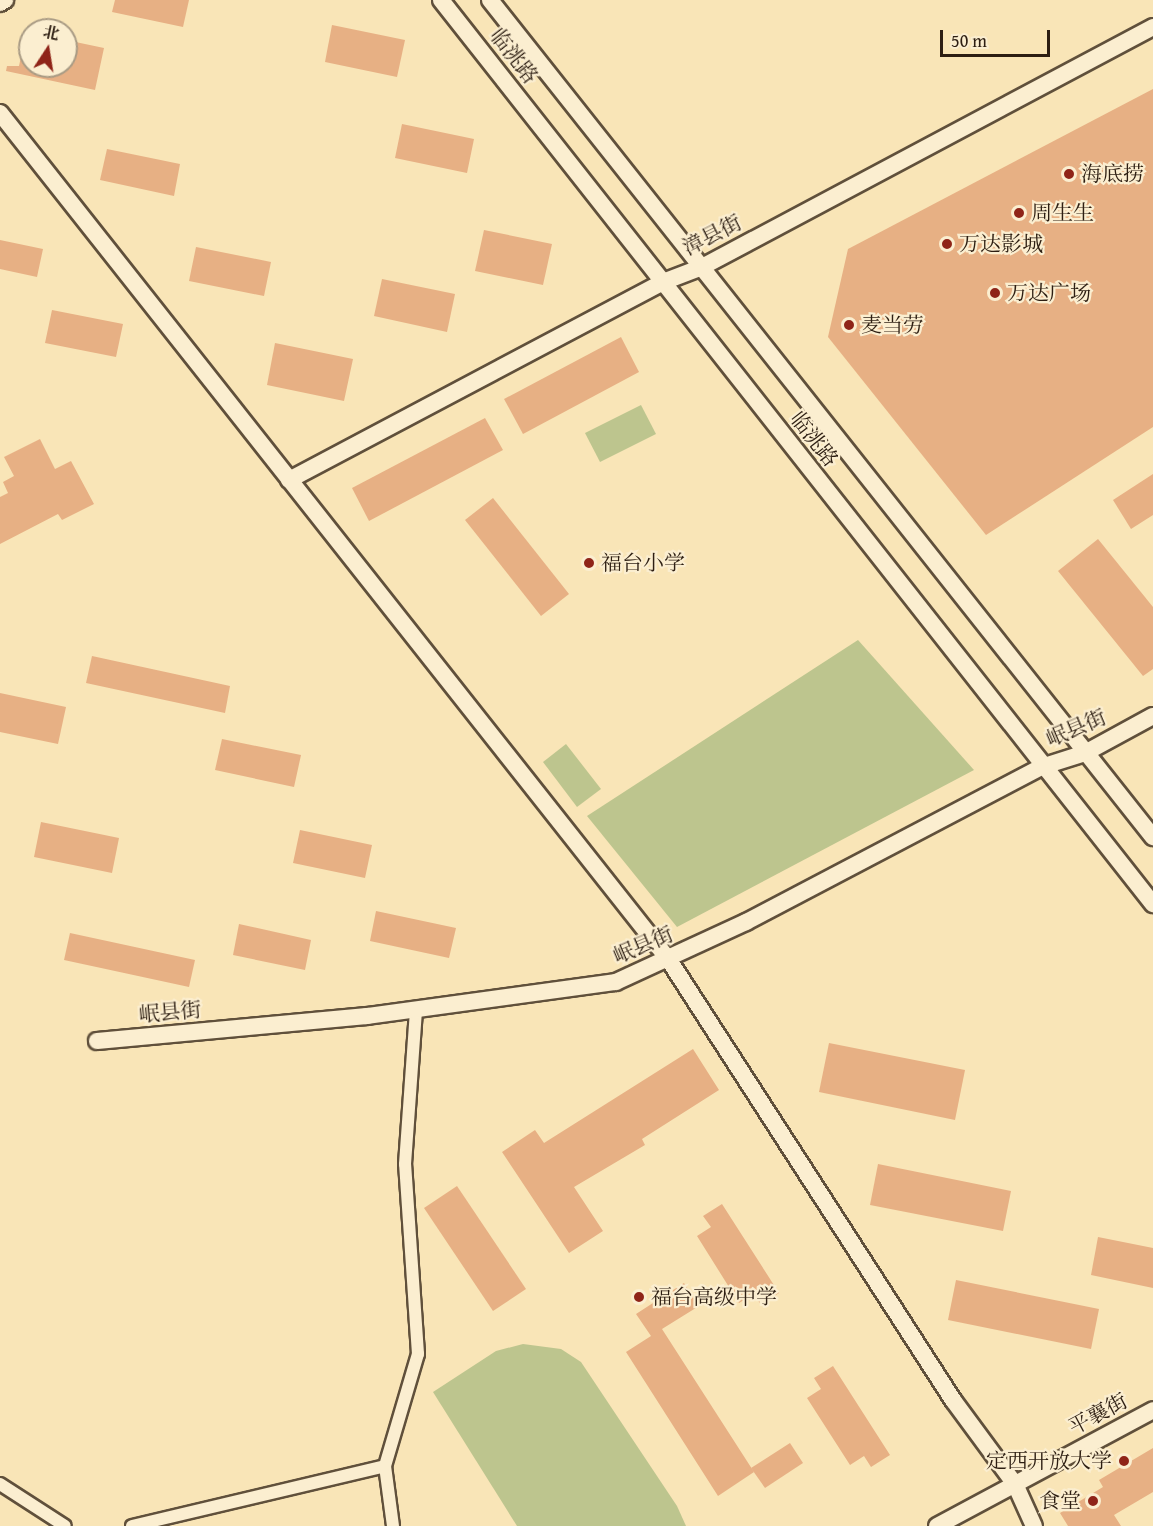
<!DOCTYPE html>
<meta charset="utf-8">
<style>
body{margin:0}
#map{position:relative;width:1153px;height:1526px;overflow:hidden;background:#f9e5b7;font-family:"Gentium Book Plus","Noto Serif SC",serif}
div>[style]{position:absolute}
.green>*{inset:0;background:#bdc58e}
.building>*{inset:0;background:#e7b084}
.roads{filter:drop-shadow(2px 0 #60503b) drop-shadow(-2px 0 #60503b) drop-shadow(0 2px #60503b) drop-shadow(0 -2px #60503b)}
.street>*{height:12px;margin:-6px;padding:0 6px;transform-origin:6px;border-radius:6px;background:#fbeed0}
.secondary>*{height:16px;margin:-8px;padding:0 8px;transform-origin:8px;border-radius:8px;background:#fbeed0}
.dots>*{width:16px;height:16px;translate:-50% -50%;box-sizing:border-box;border:3px solid #fbeed0;border-radius:50%}
span{translate:-50% -50%;white-space:nowrap;text-align:center;line-height:1.15;-webkit-text-stroke:4.5px #fbeed0;paint-order:stroke}
.street-label{font-size:21px;color:#2d1e12}
.poi-label{font-size:21px;color:#2d1e12}
.left{translate:0 -50%;text-align:left}
.right{translate:-100% -50%;text-align:right}
.north{position:absolute;left:18px;top:18px;width:60px;height:60px;box-sizing:border-box;background:#fbeed0;border:2px solid #a99b84;border-radius:50%;rotate:12deg;font-size:16px;font-weight:700;line-height:24px;text-align:center;color:#2d1e12}
.north::after{content:'';display:block;margin:auto;width:21px;height:27px;background:#8f2418;clip-path:polygon(50% 0,100% 100%,50% 72%,0 100%)}
.scale{position:absolute;left:940px;top:30px;width:110px;height:27px;box-sizing:border-box;border:3px solid #2d1e12;border-top:0;padding-left:8px;font-size:18px;line-height:21px;white-space:nowrap;color:#2d1e12;-webkit-text-stroke:4px #fbeed0;paint-order:stroke}
</style>
<div id="map">
<div class="green">
<i style="clip-path:polygon(641px 405px,656px 434px,600px 462px,585px 433px)"></i>
<i style="clip-path:polygon(858px 640px,974px 770px,677px 927px,587px 816px)"></i>
<i style="clip-path:polygon(566px 744px,601px 789px,577px 807px,543px 762px)"></i>
<i style="clip-path:polygon(523px 1344px,561px 1349px,581px 1362px,677px 1506px,686px 1526px,517px 1526px,433px 1392px,496px 1351px)"></i>
</div>
<div class="building">
<i style="clip-path:polygon(115px 0,189px 0,183px 27px,112px 12px)"></i>
<i style="clip-path:polygon(332px 25px,405px 40px,397px 77px,325px 62px)"></i>
<i style="clip-path:polygon(25px 38px,30px 39px,30px 66px,66px 66px,66px 40px,104px 48px,95px 90px,6px 71px,7px 66px,19px 66px)"></i>
<i style="clip-path:polygon(1153px 89px,1153px 427px,986px 535px,828px 337px,848px 249px)"></i>
<i style="clip-path:polygon(402px 124px,474px 139px,467px 173px,395px 158px)"></i>
<i style="clip-path:polygon(107px 149px,180px 164px,174px 196px,100px 180px)"></i>
<i style="clip-path:polygon(484px 230px,552px 244px,543px 285px,475px 271px)"></i>
<i style="clip-path:polygon(0 240px,43px 249px,37px 277px,0 269px)"></i>
<i style="clip-path:polygon(196px 247px,271px 262px,264px 296px,189px 281px)"></i>
<i style="clip-path:polygon(382px 279px,455px 294px,447px 332px,374px 316px)"></i>
<i style="clip-path:polygon(52px 310px,123px 324px,116px 357px,45px 343px)"></i>
<i style="clip-path:polygon(621px 337px,639px 372px,523px 434px,504px 399px)"></i>
<i style="clip-path:polygon(275px 343px,353px 359px,344px 401px,267px 385px)"></i>
<i style="clip-path:polygon(485px 418px,503px 450px,369px 521px,352px 488px)"></i>
<i style="clip-path:polygon(40px 439px,55px 469px,71px 461px,94px 504px,62px 520px,58px 514px,0 544px,0 497px,8px 493px,3px 482px,14px 476px,4px 457px)"></i>
<i style="clip-path:polygon(1153px 474px,1153px 515px,1131px 529px,1113px 500px)"></i>
<i style="clip-path:polygon(493px 498px,569px 594px,541px 616px,465px 520px)"></i>
<i style="clip-path:polygon(1098px 539px,1153px 607px,1153px 669px,1143px 676px,1058px 571px)"></i>
<i style="clip-path:polygon(92px 656px,230px 686px,225px 713px,86px 683px)"></i>
<i style="clip-path:polygon(0 693px,66px 707px,58px 744px,0 732px)"></i>
<i style="clip-path:polygon(222px 739px,301px 755px,294px 787px,215px 770px)"></i>
<i style="clip-path:polygon(41px 822px,119px 838px,112px 873px,34px 857px)"></i>
<i style="clip-path:polygon(300px 830px,372px 845px,365px 878px,293px 863px)"></i>
<i style="clip-path:polygon(376px 911px,456px 928px,449px 958px,370px 941px)"></i>
<i style="clip-path:polygon(239px 924px,311px 940px,305px 970px,233px 955px)"></i>
<i style="clip-path:polygon(70px 933px,195px 960px,189px 987px,64px 960px)"></i>
<i style="clip-path:polygon(829px 1043px,965px 1070px,955px 1120px,819px 1092px)"></i>
<i style="clip-path:polygon(693px 1049px,719px 1090px,642px 1139px,645px 1145px,574px 1187px,603px 1231px,569px 1253px,502px 1152px,535px 1130px,544px 1143px)"></i>
<i style="clip-path:polygon(878px 1164px,1011px 1191px,1003px 1231px,870px 1205px)"></i>
<i style="clip-path:polygon(457px 1186px,526px 1289px,493px 1311px,424px 1208px)"></i>
<i style="clip-path:polygon(722px 1204px,779px 1293px,761px 1305px,754px 1294px,739px 1303px,697px 1236px,711px 1227px,703px 1216px)"></i>
<i style="clip-path:polygon(1098px 1237px,1153px 1248px,1153px 1288px,1091px 1275px)"></i>
<i style="clip-path:polygon(956px 1280px,1099px 1309px,1091px 1349px,948px 1320px)"></i>
<i style="clip-path:polygon(684px 1283px,699px 1306px,662px 1329px,754px 1472px,718px 1496px,626px 1352px,651px 1336px,636px 1314px)"></i>
<i style="clip-path:polygon(833px 1366px,890px 1455px,871px 1467px,864px 1456px,850px 1465px,807px 1398px,821px 1389px,814px 1378px)"></i>
<i style="clip-path:polygon(790px 1443px,803px 1463px,765px 1488px,751px 1468px)"></i>
<i style="clip-path:polygon(1153px 1448px,1153px 1492px,1114px 1515px,1121px 1526px,1068px 1526px,1060px 1513px,1103px 1487px,1099px 1480px)"></i>
</div>
<div class="roads">
<div class="street">
<i style="left:0;top:1484px;width:77px;rotate:32.9deg"></i>
<i style="left:132px;top:1526px;width:260px;rotate:-13.3deg"></i>
<i style="left:393px;top:1526px;width:61px;rotate:-97.6deg"></i>
<i style="left:385px;top:1466px;width:117px;rotate:-73.6deg"></i>
<i style="left:418px;top:1354px;width:190px;rotate:-93.9deg"></i>
<i style="left:405px;top:1164px;width:154px;rotate:-85.9deg"></i>
</div>
<div class="secondary">
<i style="left:441px;top:0;width:1151px;rotate:51.78deg"></i>
<i style="left:490px;top:0;width:1068px;rotate:51.62deg"></i>
<i style="left:0;top:3px;width:6px;rotate:-31deg"></i>
<i style="left:0;top:113px;width:1079px;rotate:51.7deg"></i>
<i style="left:669px;top:960px;width:524px;rotate:57.16deg"></i>
<i style="left:953px;top:1400px;width:104px;rotate:53.6deg"></i>
<i style="left:1015px;top:1484px;width:46px;rotate:65.7deg"></i>
<i style="left:289px;top:480px;width:423px;rotate:-27.9deg"></i>
<i style="left:663px;top:282px;width:42px;rotate:-21deg"></i>
<i style="left:702px;top:267px;width:511px;rotate:-28.02deg"></i>
<i style="left:97px;top:1041px;width:271px;rotate:-5.3deg"></i>
<i style="left:367px;top:1016px;width:251px;rotate:-7.8deg"></i>
<i style="left:616px;top:982px;width:143px;rotate:-24.8deg"></i>
<i style="left:746px;top:922px;width:333px;rotate:-27.7deg"></i>
<i style="left:1041px;top:767px;width:46px;rotate:-17.7deg"></i>
<i style="left:1085px;top:753px;width:77px;rotate:-28.6deg"></i>
<i style="left:937px;top:1526px;width:245px;rotate:-28.2deg"></i>
</div>
</div>
<div class="dots">
<i style="left:1069px;top:174px;background:#8f2418"></i>
<i style="left:1019px;top:213px;background:#8f2418"></i>
<i style="left:947px;top:244px;background:#8f2418"></i>
<i style="left:995px;top:293px;background:#8f2418"></i>
<i style="left:849px;top:325px;background:#8f2418"></i>
<i style="left:589px;top:563px;background:#8f2418"></i>
<i style="left:639px;top:1297px;background:#8f2418"></i>
<i style="left:1124px;top:1461px;background:#8f2418"></i>
<i style="left:1093px;top:1501px;background:#8f2418"></i>
</div>
<div class="street-label">
<span style="left:514px;top:56px;rotate:52deg">临洮路</span>
<span style="left:712px;top:235px;rotate:-27deg">漳县街</span>
<span style="left:814px;top:439px;rotate:52deg">临洮路</span>
<span style="left:1076px;top:728px;rotate:-23deg">岷县街</span>
<span style="left:643px;top:945px;rotate:-23deg">岷县街</span>
<span style="left:170px;top:1012px;rotate:-5deg">岷县街</span>
<span style="left:1098px;top:1414px;rotate:-28deg">平襄街</span>
</div>
<div class="poi-label">
<span class="left" style="left:1081px;top:174px">海底捞</span>
<span class="left" style="left:1031px;top:213px">周生生</span>
<span class="left" style="left:959px;top:244px">万达影城</span>
<span class="left" style="left:1007px;top:293px">万达广场</span>
<span class="left" style="left:861px;top:325px">麦当劳</span>
<span class="left" style="left:601px;top:563px">福台小学</span>
<span class="left" style="left:651px;top:1297px">福台高级中学</span>
<span class="right" style="left:1112px;top:1461px">定西开放大学</span>
<span class="right" style="left:1081px;top:1501px">食堂</span>
</div>
<div class="north">北</div>
<div class="scale">50 m</div>
</div>
